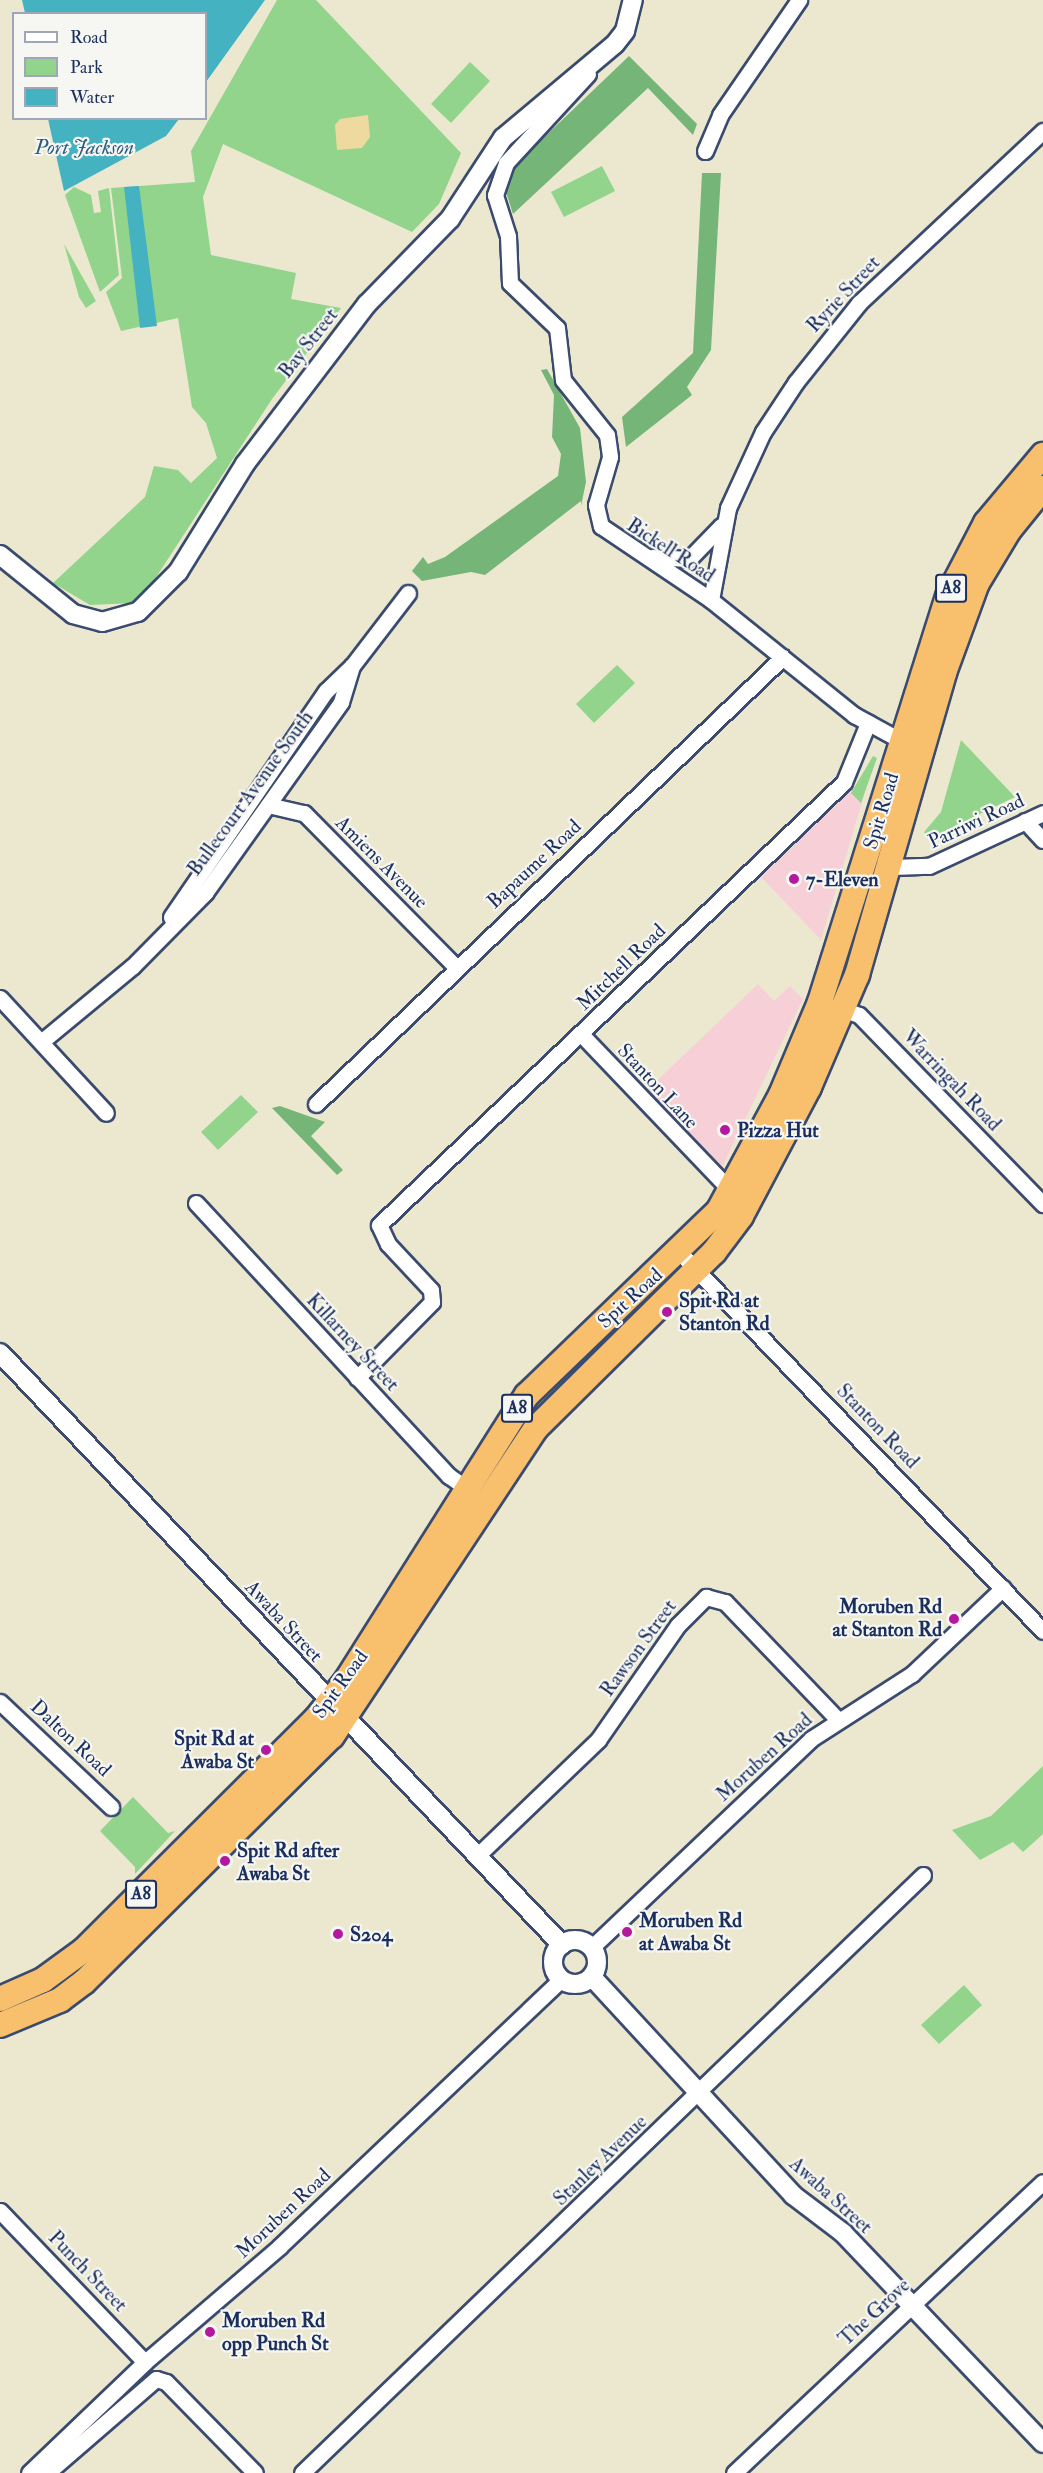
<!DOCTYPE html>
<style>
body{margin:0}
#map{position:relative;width:1043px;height:2473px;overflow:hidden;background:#ece8d0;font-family:"IM FELL Double Pica",serif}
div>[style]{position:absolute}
.built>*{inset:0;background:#f6cfd7}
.green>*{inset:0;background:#92d48c}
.forest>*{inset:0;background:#75b678}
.sand>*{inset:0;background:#eeda9e}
.water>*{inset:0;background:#45b2c2}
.roads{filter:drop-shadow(2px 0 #3a4b6f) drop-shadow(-2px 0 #3a4b6f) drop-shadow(0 2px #3a4b6f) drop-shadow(0 -2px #3a4b6f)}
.minor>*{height:15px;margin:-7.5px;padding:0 7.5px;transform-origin:7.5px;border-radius:7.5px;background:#fff}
.tertiary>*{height:18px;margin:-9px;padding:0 9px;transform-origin:9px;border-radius:9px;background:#fff}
.tertiary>.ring{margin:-9px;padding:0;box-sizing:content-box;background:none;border:18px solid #fff;border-radius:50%}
.trunk>*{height:24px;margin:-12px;padding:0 12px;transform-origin:12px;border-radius:12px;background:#f8bf6c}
.dots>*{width:16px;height:16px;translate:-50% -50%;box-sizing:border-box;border:3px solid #f6f6f2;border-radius:50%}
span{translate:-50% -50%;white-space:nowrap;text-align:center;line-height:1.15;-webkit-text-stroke:4.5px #f6f6f2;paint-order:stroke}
.shield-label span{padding:2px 4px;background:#f6f6f2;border:2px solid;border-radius:4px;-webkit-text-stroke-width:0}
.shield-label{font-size:18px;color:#1b2f5e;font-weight:700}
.street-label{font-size:20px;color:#1b2f5e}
.poi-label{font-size:20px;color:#1b2f5e;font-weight:700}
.left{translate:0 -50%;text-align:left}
.right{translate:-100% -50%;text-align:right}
.water-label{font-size:21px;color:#2a5d81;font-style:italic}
.legend{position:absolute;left:12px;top:12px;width:195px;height:108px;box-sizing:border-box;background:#f6f6f2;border:2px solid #9ea6b7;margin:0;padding:8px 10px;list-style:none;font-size:18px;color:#1b2f5e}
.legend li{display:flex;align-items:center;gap:12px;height:30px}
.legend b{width:30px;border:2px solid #9ea6b7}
</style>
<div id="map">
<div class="built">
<i style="clip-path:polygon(857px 785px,865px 792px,821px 940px,761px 877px)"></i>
<i style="clip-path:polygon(758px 984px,774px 1001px,790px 986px,803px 999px,719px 1173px,643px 1094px)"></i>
</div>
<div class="green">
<i style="clip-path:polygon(277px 0,316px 0,461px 153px,439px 204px,412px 232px,223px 144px,203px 197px,211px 255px,296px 273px,291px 299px,341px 308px,272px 399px,153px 582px,134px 603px,90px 605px,53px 583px,145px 497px,154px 466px,178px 470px,191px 483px,217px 458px,206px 423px,192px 407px,178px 318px,121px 331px,106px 292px,122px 278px,111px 188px,195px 182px,191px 151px)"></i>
<i style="clip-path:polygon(470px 62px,490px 81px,451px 123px,431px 104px)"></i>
<i style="clip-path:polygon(602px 166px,615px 191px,564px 217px,551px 192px)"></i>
<i style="clip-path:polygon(74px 187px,91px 195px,94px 213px,101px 212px,98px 191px,109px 188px,119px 275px,100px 292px,65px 195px)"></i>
<i style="clip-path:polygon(64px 244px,96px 301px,86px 308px,79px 297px)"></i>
<i style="clip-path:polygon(617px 665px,635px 683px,594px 723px,576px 704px)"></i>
<i style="clip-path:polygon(961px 740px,1015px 797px,928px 839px,924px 832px,941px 812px)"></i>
<i style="clip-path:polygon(873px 756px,877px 758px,861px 803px,851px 793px)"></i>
<i style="clip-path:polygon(241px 1095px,258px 1112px,218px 1150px,201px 1132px)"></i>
<i style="clip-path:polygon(1043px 1766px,1043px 1834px,1023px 1852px,1013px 1842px,980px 1860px,952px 1830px,991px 1816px)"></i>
<i style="clip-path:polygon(133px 1797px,168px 1833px,175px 1831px,135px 1874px,135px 1867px,100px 1831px)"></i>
<i style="clip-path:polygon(964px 1985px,982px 2005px,939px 2044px,921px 2025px)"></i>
</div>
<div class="forest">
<i style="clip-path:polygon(629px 56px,697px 124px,693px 135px,648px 88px,513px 214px,505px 189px,513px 167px)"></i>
<i style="clip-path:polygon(702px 173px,721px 173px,711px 350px,687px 387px,692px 395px,626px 447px,622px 417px,693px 353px)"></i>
<i style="clip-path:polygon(547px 369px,580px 428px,586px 482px,581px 506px,581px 501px,485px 575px,471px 572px,422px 581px,412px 571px,423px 557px,428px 564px,445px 557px,558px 476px,561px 454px,552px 437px,554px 395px,541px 370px)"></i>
<i style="clip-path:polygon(280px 1106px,325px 1122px,311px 1136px,343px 1170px,337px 1175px,272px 1108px)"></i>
</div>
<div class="sand">
<i style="clip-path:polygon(368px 115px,370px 137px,362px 148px,337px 150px,335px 125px,340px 119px)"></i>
</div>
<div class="water">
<i style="clip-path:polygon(22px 0,265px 0,206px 82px,206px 14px,25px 13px)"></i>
<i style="clip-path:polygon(48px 119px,48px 118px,179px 119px,166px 136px,64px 191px)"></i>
<i style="clip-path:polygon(139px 186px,157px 326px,140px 328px,124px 187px)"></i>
</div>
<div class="roads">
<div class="minor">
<i style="left:588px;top:74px;width:121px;rotate:132.7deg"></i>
<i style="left:506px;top:163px;width:34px;rotate:109deg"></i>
<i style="left:495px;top:195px;width:43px;rotate:72.4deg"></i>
<i style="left:508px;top:236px;width:47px;rotate:87.6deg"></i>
<i style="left:510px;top:283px;width:65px;rotate:43.8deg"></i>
<i style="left:557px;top:328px;width:52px;rotate:83.4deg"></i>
<i style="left:563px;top:380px;width:70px;rotate:51.3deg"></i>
<i style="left:607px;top:435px;width:22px;rotate:82deg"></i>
<i style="left:610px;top:457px;width:50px;rotate:106.3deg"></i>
<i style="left:596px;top:505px;width:22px;rotate:77deg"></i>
<i style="left:601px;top:526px;width:133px;rotate:33.9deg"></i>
<i style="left:711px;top:600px;width:184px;rotate:38.8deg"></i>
<i style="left:854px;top:715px;width:63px;rotate:28.6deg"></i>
<i style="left:705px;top:151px;width:39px;rotate:-67deg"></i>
<i style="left:720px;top:115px;width:140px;rotate:-55.5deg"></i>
<i style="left:652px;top:557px;width:37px;rotate:3deg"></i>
<i style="left:689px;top:559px;width:46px;rotate:-45.9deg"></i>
<i style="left:711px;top:600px;width:94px;rotate:-79.5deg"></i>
<i style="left:728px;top:508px;width:84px;rotate:-65.3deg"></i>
<i style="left:763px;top:432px;width:60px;rotate:-56.6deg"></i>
<i style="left:796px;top:382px;width:101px;rotate:-51.4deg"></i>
<i style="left:859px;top:303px;width:252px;rotate:-43.1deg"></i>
<i style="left:268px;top:805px;width:37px;rotate:13deg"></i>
<i style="left:304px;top:813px;width:216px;rotate:45.4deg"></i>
<i style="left:1025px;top:821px;width:26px;rotate:47deg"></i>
<i style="left:892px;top:867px;width:37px;rotate:-2deg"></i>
<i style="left:929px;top:866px;width:126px;rotate:-24.9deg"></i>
<i style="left:171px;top:917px;width:274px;rotate:-55.6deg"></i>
<i style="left:326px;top:691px;width:36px;rotate:-44deg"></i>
<i style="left:352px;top:666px;width:92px;rotate:-52.5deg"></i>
<i style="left:0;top:998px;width:156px;rotate:47.3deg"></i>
<i style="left:836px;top:1007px;width:24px;rotate:19deg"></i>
<i style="left:859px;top:1015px;width:264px;rotate:45.8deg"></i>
<i style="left:581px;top:1034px;width:217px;rotate:46.3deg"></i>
<i style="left:41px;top:1042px;width:119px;rotate:-39.6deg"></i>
<i style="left:133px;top:966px;width:103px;rotate:-45.4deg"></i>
<i style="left:205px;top:893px;width:234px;rotate:-54.5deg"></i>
<i style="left:341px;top:702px;width:38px;rotate:-73deg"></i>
<i style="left:316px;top:1104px;width:646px;rotate:-43.75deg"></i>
<i style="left:196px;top:1203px;width:372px;rotate:47.2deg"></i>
<i style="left:449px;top:1476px;width:29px;rotate:35deg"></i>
<i style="left:680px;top:1253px;width:524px;rotate:46.16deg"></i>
<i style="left:357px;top:1378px;width:107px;rotate:-45.4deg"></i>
<i style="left:432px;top:1302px;width:12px;rotate:-95deg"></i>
<i style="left:431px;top:1290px;width:63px;rotate:-133.1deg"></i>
<i style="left:388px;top:1244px;width:21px;rotate:-115deg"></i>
<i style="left:379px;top:1225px;width:642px;rotate:-43.61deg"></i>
<i style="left:844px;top:782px;width:64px;rotate:-67.9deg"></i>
<i style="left:0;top:1702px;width:153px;rotate:43.4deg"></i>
<i style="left:477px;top:1856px;width:168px;rotate:-43.8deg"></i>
<i style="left:598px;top:1740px;width:140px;rotate:-55.2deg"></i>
<i style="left:678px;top:1625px;width:40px;rotate:-45deg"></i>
<i style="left:706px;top:1597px;width:20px;rotate:15deg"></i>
<i style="left:725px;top:1602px;width:163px;rotate:46.2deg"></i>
<i style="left:592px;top:1947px;width:302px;rotate:-43.5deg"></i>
<i style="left:811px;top:1739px;width:120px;rotate:-32.8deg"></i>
<i style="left:912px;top:1674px;width:125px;rotate:-43.4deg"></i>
<i style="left:0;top:2211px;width:209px;rotate:46.2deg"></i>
<i style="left:29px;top:2473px;width:161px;rotate:-43.7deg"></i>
<i style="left:145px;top:2362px;width:177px;rotate:-40.6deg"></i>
<i style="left:279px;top:2247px;width:389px;rotate:-43.5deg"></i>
<i style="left:47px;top:2473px;width:144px;rotate:-40.8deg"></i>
<i style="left:156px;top:2379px;width:10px;rotate:17deg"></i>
<i style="left:166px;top:2382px;width:127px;rotate:45.6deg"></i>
<i style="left:302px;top:2473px;width:862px;rotate:-43.92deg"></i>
<i style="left:734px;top:2473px;width:424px;rotate:-43.3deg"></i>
</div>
<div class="tertiary">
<i style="left:0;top:555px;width:94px;rotate:38.9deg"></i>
<i style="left:73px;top:614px;width:30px;rotate:15deg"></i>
<i style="left:102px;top:622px;width:37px;rotate:-16deg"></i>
<i style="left:138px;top:612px;width:57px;rotate:-45deg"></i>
<i style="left:178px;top:572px;width:127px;rotate:-58.2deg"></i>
<i style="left:245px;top:464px;width:201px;rotate:-52.7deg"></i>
<i style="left:367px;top:304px;width:119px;rotate:-45.7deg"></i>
<i style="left:450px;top:219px;width:97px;rotate:-56.8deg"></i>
<i style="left:503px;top:138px;width:146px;rotate:-40deg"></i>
<i style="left:615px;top:44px;width:16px;rotate:-52deg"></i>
<i style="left:625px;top:31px;width:32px;rotate:-76deg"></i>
<i style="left:0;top:1353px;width:816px;rotate:46.49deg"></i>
<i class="ring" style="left:553px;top:1940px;width:26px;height:26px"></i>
<i style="left:592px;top:1977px;width:297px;rotate:47.3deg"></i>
<i style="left:793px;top:2195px;width:63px;rotate:37.2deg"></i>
<i style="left:843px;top:2233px;width:290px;rotate:46.4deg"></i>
</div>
<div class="trunk">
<i style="left:0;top:1999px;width:47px;rotate:-23.8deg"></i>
<i style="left:43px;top:1980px;width:51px;rotate:-36.2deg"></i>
<i style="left:84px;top:1950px;width:327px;rotate:-44.9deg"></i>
<i style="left:316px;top:1719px;width:48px;rotate:-51.7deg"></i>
<i style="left:346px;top:1681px;width:338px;rotate:-57.7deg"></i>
<i style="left:527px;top:1395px;width:267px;rotate:-43.9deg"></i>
<i style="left:719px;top:1210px;width:131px;rotate:-61.7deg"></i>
<i style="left:781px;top:1095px;width:101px;rotate:-67.2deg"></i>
<i style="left:820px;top:1002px;width:428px;rotate:-72.5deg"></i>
<i style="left:949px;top:594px;width:80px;rotate:-62.5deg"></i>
<i style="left:986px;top:523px;width:89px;rotate:-50deg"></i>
<i style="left:0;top:2025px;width:65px;rotate:-22.6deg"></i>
<i style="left:60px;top:2000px;width:30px;rotate:-37deg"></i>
<i style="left:84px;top:1982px;width:349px;rotate:-44.8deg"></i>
<i style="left:332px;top:1736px;width:369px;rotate:-56.5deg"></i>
<i style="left:536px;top:1428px;width:250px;rotate:-44.7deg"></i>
<i style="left:714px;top:1252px;width:45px;rotate:-53.1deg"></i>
<i style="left:741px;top:1216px;width:146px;rotate:-62.2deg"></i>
<i style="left:809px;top:1087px;width:122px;rotate:-66.8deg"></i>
<i style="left:857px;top:975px;width:314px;rotate:-73.9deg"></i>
<i style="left:944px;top:673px;width:96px;rotate:-69.9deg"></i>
<i style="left:977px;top:583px;width:62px;rotate:-58.9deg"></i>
<i style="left:1009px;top:530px;width:54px;rotate:-51deg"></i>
</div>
</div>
<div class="dots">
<i style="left:794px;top:879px;background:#b5179e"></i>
<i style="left:725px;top:1130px;background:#b5179e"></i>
<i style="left:667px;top:1312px;background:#b5179e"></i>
<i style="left:954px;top:1619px;background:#b5179e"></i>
<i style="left:266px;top:1750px;background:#b5179e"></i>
<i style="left:225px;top:1861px;background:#b5179e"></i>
<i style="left:627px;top:1932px;background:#b5179e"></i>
<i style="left:338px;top:1934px;background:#b5179e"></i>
<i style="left:210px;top:2332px;background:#b5179e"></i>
</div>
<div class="shield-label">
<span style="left:951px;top:588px">A8</span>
<span style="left:517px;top:1408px">A8</span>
<span style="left:141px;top:1894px">A8</span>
</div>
<div class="street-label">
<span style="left:843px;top:294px;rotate:-47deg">Ryrie Street</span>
<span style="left:308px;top:343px;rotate:-52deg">Bay Street</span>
<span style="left:671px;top:550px;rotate:33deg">Bickell Road</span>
<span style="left:250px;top:793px;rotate:-54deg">Bullecourt Avenue South</span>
<span style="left:881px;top:811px;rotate:-73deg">Spit Road</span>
<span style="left:976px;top:821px;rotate:-25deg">Parriwi Road</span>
<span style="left:382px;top:862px;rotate:45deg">Amiens Avenue</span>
<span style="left:534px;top:864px;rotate:-43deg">Bapaume Road</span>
<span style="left:621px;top:967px;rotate:-44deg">Mitchell Road</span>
<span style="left:952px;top:1080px;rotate:46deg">Warringah Road</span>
<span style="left:658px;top:1086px;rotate:47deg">Stanton Lane</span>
<span style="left:630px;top:1298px;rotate:-42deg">Spit Road</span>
<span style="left:353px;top:1342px;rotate:47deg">Killarney Street</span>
<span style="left:878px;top:1426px;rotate:46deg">Stanton Road</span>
<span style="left:284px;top:1621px;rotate:47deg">Awaba Street</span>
<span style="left:638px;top:1648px;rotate:-54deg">Rawson Street</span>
<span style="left:340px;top:1684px;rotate:-54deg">Spit Road</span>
<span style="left:71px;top:1738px;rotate:43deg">Dalton Road</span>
<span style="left:764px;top:1757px;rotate:-42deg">Moruben Road</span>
<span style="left:600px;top:2160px;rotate:-44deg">Stanley Avenue</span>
<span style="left:831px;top:2195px;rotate:42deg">Awaba Street</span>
<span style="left:283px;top:2213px;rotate:-43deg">Moruben Road</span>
<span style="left:88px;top:2271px;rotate:46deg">Punch Street</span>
<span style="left:874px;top:2312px;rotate:-43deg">The Grove</span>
</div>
<div class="poi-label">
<span class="left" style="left:806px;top:879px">7-Eleven</span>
<span class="left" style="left:737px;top:1130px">Pizza Hut</span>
<span class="left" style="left:679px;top:1312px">Spit Rd at<br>Stanton Rd</span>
<span class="right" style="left:942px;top:1618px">Moruben Rd<br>at Stanton Rd</span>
<span class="right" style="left:254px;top:1750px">Spit Rd at<br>Awaba St</span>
<span class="left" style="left:237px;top:1862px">Spit Rd after<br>Awaba St</span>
<span class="left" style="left:639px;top:1932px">Moruben Rd<br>at Awaba St</span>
<span class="left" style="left:350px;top:1934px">S204</span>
<span class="left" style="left:222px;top:2332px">Moruben Rd<br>opp Punch St</span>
</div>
<div class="water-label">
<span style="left:84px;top:148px">Port Jackson</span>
</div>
<ul class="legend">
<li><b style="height:8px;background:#fff"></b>Road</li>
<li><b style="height:16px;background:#92d48c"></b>Park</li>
<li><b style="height:16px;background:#45b2c2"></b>Water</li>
</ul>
</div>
